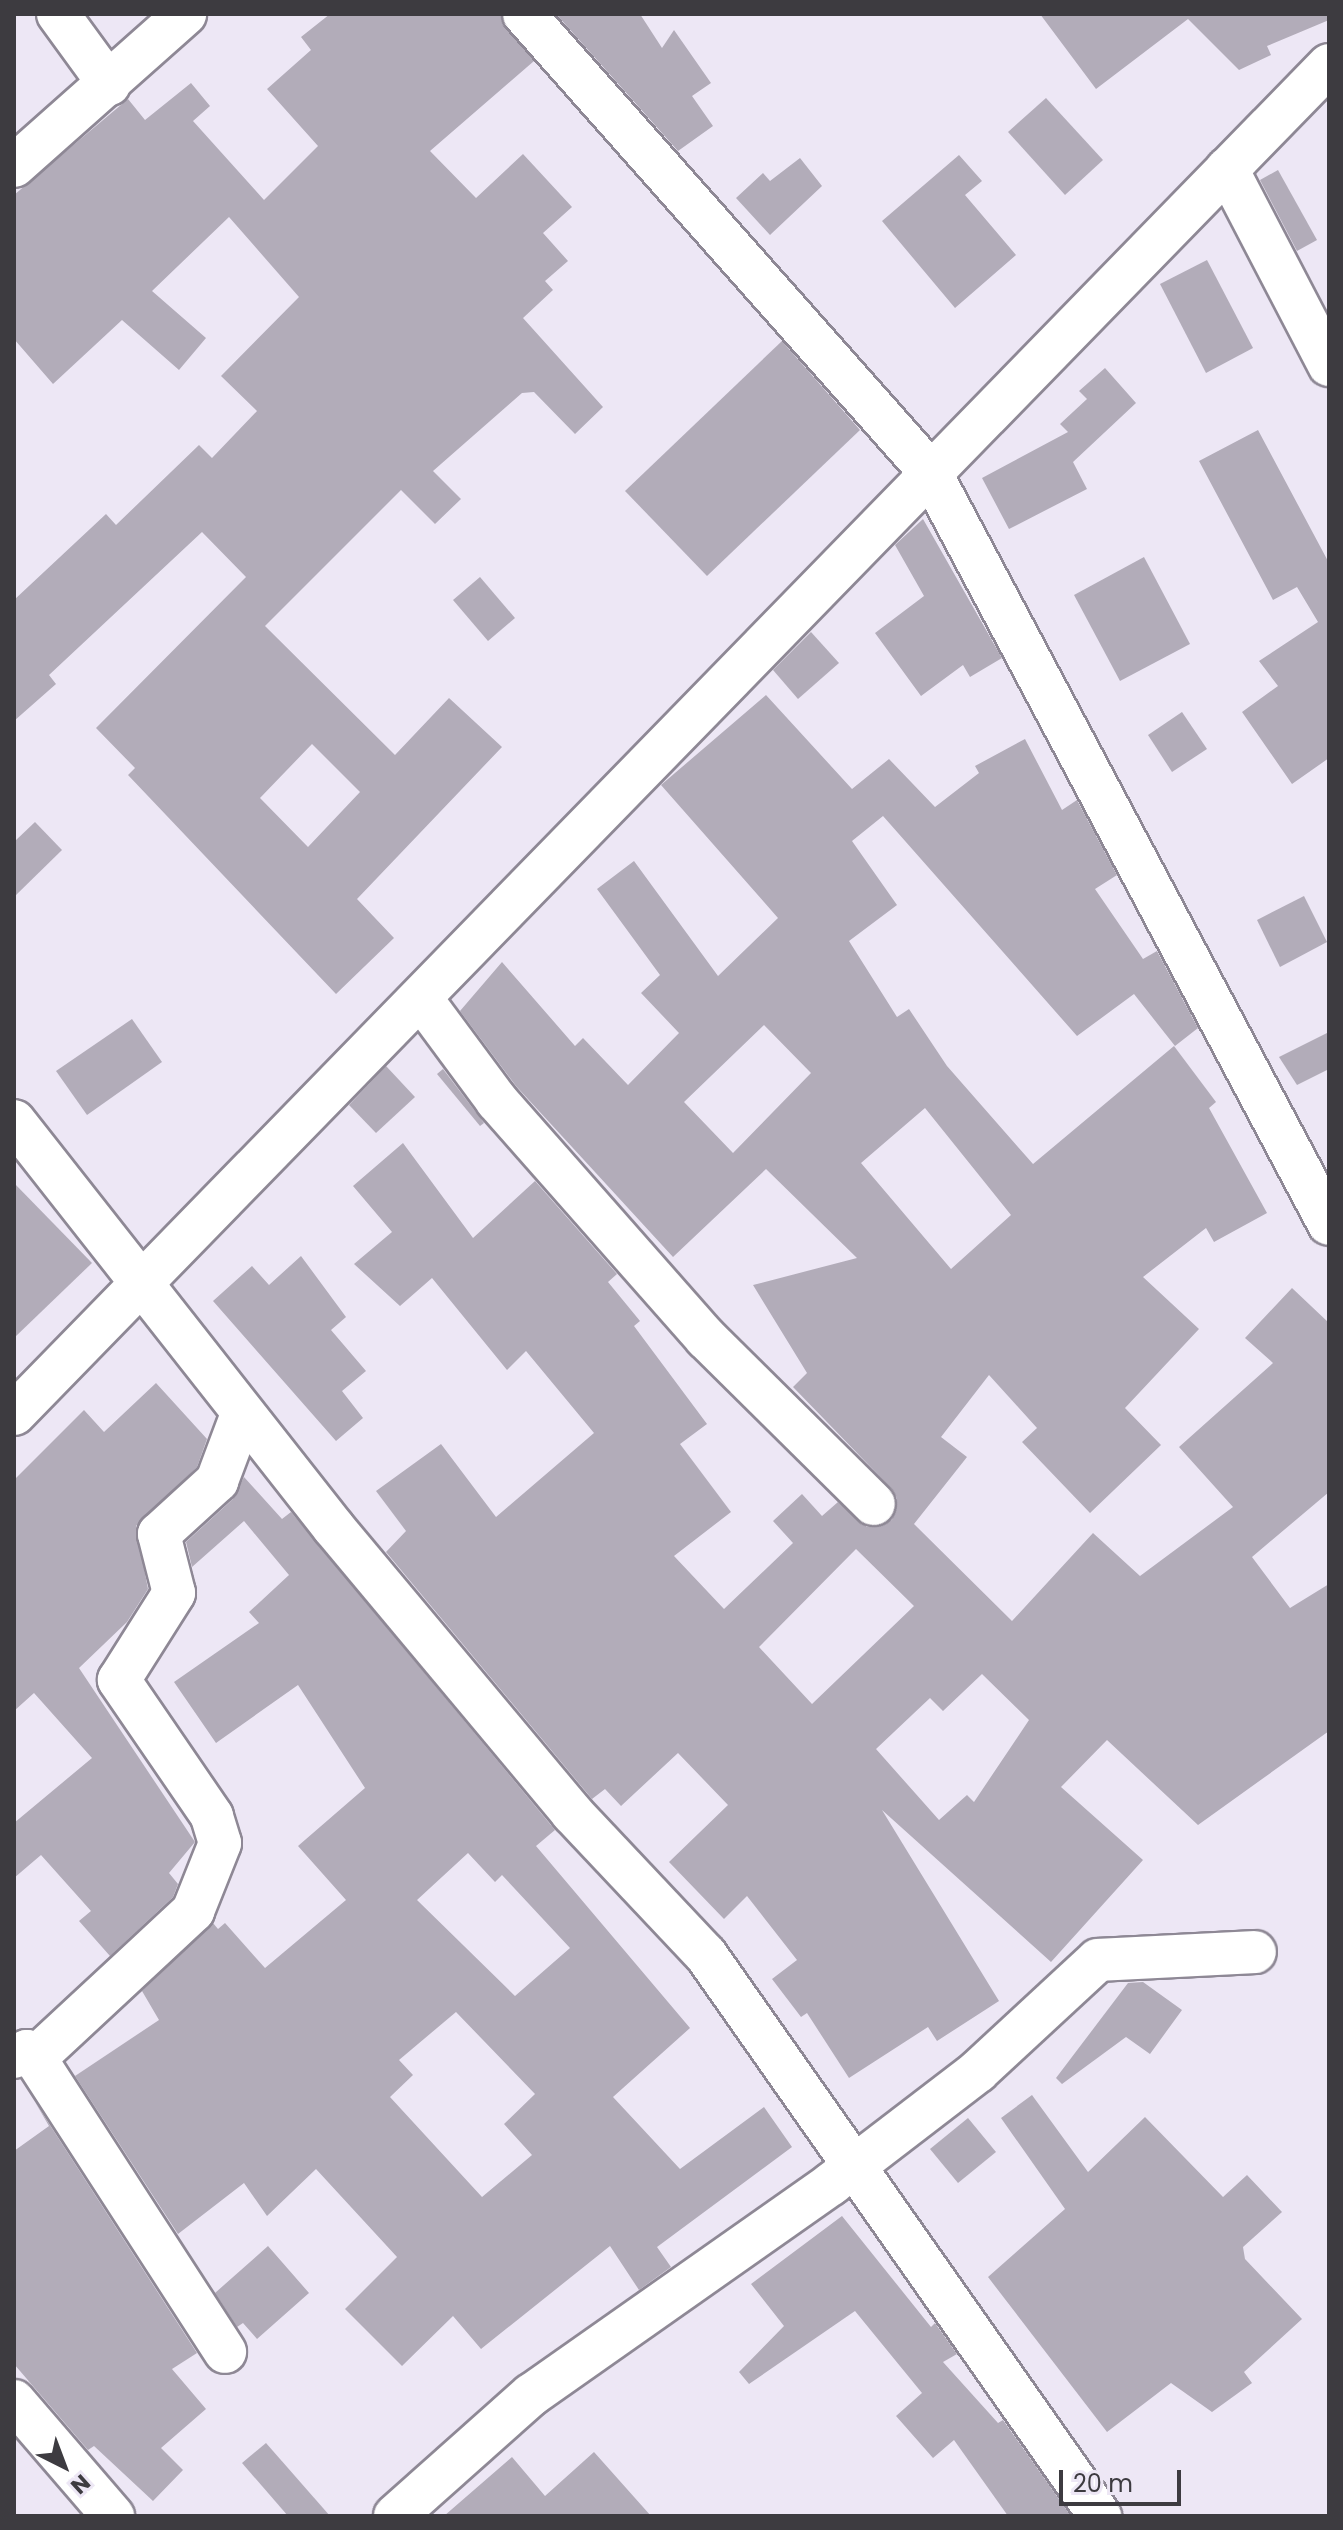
<!DOCTYPE html>
<style>
body{margin:0}
#map{position:relative;width:1343px;height:2530px;overflow:hidden;background:#ede7f5;font-family:Poppins,sans-serif}
div>[style]{position:absolute}
.building>*{inset:0;background:#b2acb9}
.roads{filter:drop-shadow(2px 0 #8e8895) drop-shadow(-2px 0 #8e8895) drop-shadow(0 2px #8e8895) drop-shadow(0 -2px #8e8895)}
.street>*{height:42px;margin:-21px;padding:0 21px;transform-origin:21px;border-radius:21px;background:#fff}
span{translate:-50% -50%;white-space:nowrap;text-align:center;line-height:1.15;-webkit-text-stroke:7px #ede7f5;paint-order:stroke}
.frame{position:absolute;inset:0;border:16px solid #3d3b40;pointer-events:none}
.north{position:absolute;left:24px;top:2426px;width:80px;height:80px;-webkit-text-stroke:6px #ede7f5;paint-order:stroke;rotate:138deg;font-size:22px;font-weight:700;line-height:32px;text-align:center;color:#3d3b40}
.north::after{content:'';display:block;margin:auto;width:28px;height:36px;background:#3d3b40;clip-path:polygon(50% 0,100% 100%,50% 72%,0 100%)}
.scale{position:absolute;left:1059px;top:2470px;width:122px;height:36px;box-sizing:border-box;border:4px solid #3d3b40;border-top:0;padding-left:10px;font-size:24px;line-height:28px;white-space:nowrap;color:#3d3b40;-webkit-text-stroke:6px #ede7f5;paint-order:stroke}
</style>
<div id="map">
<div class="building">
<i style="clip-path:polygon(evenodd,330px 14px,501px 14px,534px 61px,430px 151px,476px 198px,523px 154px,572px 207px,543px 233px,568px 261px,545px 281px,553px 290px,523px 318px,603px 407px,575px 434px,534px 392px,522px 393px,433px 471px,461px 499px,435px 524px,401px 490px,265px 626px,395px 755px,449px 698px,502px 747px,357px 899px,394px 938px,336px 994px,128px 775px,135px 768px,96px 728px,246px 577px,202px 532px,49px 675px,56px 684px,14px 721px,14px 600px,106px 514px,116px 525px,199px 445px,212px 458px,257px 411px,221px 376px,299px 297px,229px 217px,152px 291px,206px 338px,179px 370px,122px 320px,53px 384px,14px 339px,14px 195px,128px 99px,145px 120px,191px 83px,210px 106px,193px 121px,264px 200px,318px 146px,267px 89px,311px 50px,301px 37px,330px 14px,312px 744px,360px 792px,308px 847px,260px 798px,312px 744px)"></i>
<i style="clip-path:polygon(556px 14px,640px 14px,662px 48px,674px 30px,711px 83px,692px 96px,713px 126px,678px 151px)"></i>
<i style="clip-path:polygon(1040px 14px,1329px 14px,1329px 20px,1267px 46px,1271px 55px,1239px 70px,1188px 19px,1096px 89px)"></i>
<i style="clip-path:polygon(1046px 98px,1103px 160px,1065px 195px,1008px 132px)"></i>
<i style="clip-path:polygon(959px 155px,982px 181px,965px 195px,1016px 255px,955px 308px,882px 221px)"></i>
<i style="clip-path:polygon(800px 158px,822px 186px,770px 235px,736px 198px,763px 173px,770px 181px)"></i>
<i style="clip-path:polygon(1278px 170px,1317px 240px,1297px 251px,1260px 180px)"></i>
<i style="clip-path:polygon(1207px 260px,1253px 348px,1206px 373px,1160px 284px)"></i>
<i style="clip-path:polygon(782px 341px,860px 430px,707px 576px,625px 491px)"></i>
<i style="clip-path:polygon(1105px 368px,1136px 403px,1073px 462px,1087px 489px,1009px 529px,982px 478px,1068px 432px,1060px 424px,1087px 399px,1079px 391px)"></i>
<i style="clip-path:polygon(1258px 430px,1329px 563px,1329px 758px,1292px 784px,1242px 712px,1278px 686px,1259px 661px,1318px 622px,1297px 587px,1273px 600px,1199px 461px)"></i>
<i style="clip-path:polygon(923px 519px,1002px 658px,970px 677px,963px 665px,921px 696px,875px 633px,924px 596px,895px 545px)"></i>
<i style="clip-path:polygon(1144px 557px,1190px 644px,1120px 681px,1074px 595px)"></i>
<i style="clip-path:polygon(480px 577px,515px 618px,488px 641px,453px 600px)"></i>
<i style="clip-path:polygon(811px 632px,839px 663px,798px 699px,773px 670px)"></i>
<i style="clip-path:polygon(evenodd,766px 695px,852px 789px,889px 759px,935px 807px,979px 773px,975px 766px,1025px 739px,1062px 810px,1077px 800px,1117px 875px,1095px 889px,1143px 959px,1157px 951px,1198px 1028px,1175px 1046px,1134px 994px,1077px 1036px,883px 816px,852px 841px,897px 905px,849px 941px,897px 1017px,909px 1009px,947px 1066px,1033px 1164px,1174px 1046px,1216px 1102px,1209px 1108px,1267px 1213px,1214px 1242px,1206px 1228px,1143px 1277px,1199px 1329px,1125px 1408px,1161px 1445px,1090px 1513px,1022px 1442px,1037px 1428px,989px 1375px,941px 1437px,967px 1457px,914px 1524px,1012px 1621px,1093px 1533px,1140px 1576px,1233px 1507px,1179px 1447px,1273px 1363px,1245px 1338px,1292px 1288px,1329px 1323px,1329px 1492px,1252px 1557px,1290px 1608px,1329px 1584px,1329px 1731px,1198px 1825px,1107px 1740px,1061px 1787px,1143px 1860px,1051px 1962px,882px 1810px,999px 2001px,937px 2041px,928px 2027px,849px 2078px,807px 2013px,801px 2017px,772px 1979px,797px 1960px,747px 1896px,724px 1919px,669px 1862px,728px 1805px,678px 1753px,621px 1806px,605px 1789px,592px 1799px,386px 1552px,406px 1531px,376px 1491px,441px 1444px,496px 1517px,594px 1433px,526px 1351px,507px 1370px,432px 1278px,400px 1306px,354px 1264px,392px 1232px,353px 1186px,403px 1143px,473px 1238px,535px 1181px,617px 1274px,608px 1282px,640px 1321px,634px 1326px,707px 1424px,680px 1444px,731px 1512px,674px 1556px,724px 1609px,793px 1543px,773px 1521px,802px 1494px,822px 1516px,838px 1502px,867px 1527px,892px 1520px,897px 1498px,891px 1488px,793px 1387px,807px 1373px,753px 1285px,857px 1258px,766px 1169px,673px 1257px,516px 1086px,460px 1011px,502px 962px,575px 1046px,583px 1038px,628px 1085px,679px 1033px,641px 993px,660px 975px,597px 889px,634px 861px,718px 976px,778px 918px,661px 785px,766px 695px,764px 1025px,811px 1073px,733px 1153px,684px 1102px,764px 1025px,766px 695px,925px 1108px,1011px 1215px,951px 1269px,861px 1163px,925px 1108px,766px 695px,856px 1549px,914px 1606px,812px 1704px,759px 1647px,856px 1549px,766px 695px,982px 1674px,1029px 1720px,974px 1802px,967px 1795px,939px 1820px,876px 1749px,930px 1698px,943px 1711px,982px 1674px)"></i>
<i style="clip-path:polygon(1182px 712px,1207px 749px,1172px 772px,1148px 735px)"></i>
<i style="clip-path:polygon(35px 822px,62px 850px,14px 897px,14px 842px)"></i>
<i style="clip-path:polygon(1304px 896px,1327px 942px,1280px 967px,1257px 920px)"></i>
<i style="clip-path:polygon(132px 1019px,162px 1062px,87px 1115px,56px 1071px)"></i>
<i style="clip-path:polygon(1329px 1032px,1329px 1069px,1297px 1085px,1279px 1057px)"></i>
<i style="clip-path:polygon(386px 1066px,415px 1097px,376px 1133px,349px 1105px)"></i>
<i style="clip-path:polygon(443px 1069px,484px 1123px,480px 1126px,437px 1074px)"></i>
<i style="clip-path:polygon(14px 1183px,92px 1263px,14px 1338px)"></i>
<i style="clip-path:polygon(301px 1256px,346px 1317px,331px 1330px,366px 1371px,342px 1391px,363px 1418px,336px 1441px,213px 1301px,252px 1266px,269px 1285px)"></i>
<i style="clip-path:polygon(156px 1383px,207px 1439px,197px 1467px,136px 1526px,148px 1589px,127px 1622px,79px 1668px,195px 1842px,169px 1873px,178px 1884px,173px 1897px,110px 1956px,79px 1921px,91px 1911px,41px 1855px,14px 1878px,14px 1823px,92px 1758px,34px 1693px,14px 1711px,14px 1480px,84px 1410px,104px 1432px)"></i>
<i style="clip-path:polygon(evenodd,244px 1477px,282px 1519px,291px 1512px,555px 1830px,536px 1846px,690px 2028px,613px 2097px,680px 2169px,764px 2107px,792px 2147px,657px 2247px,671px 2267px,639px 2290px,610px 2246px,481px 2349px,453px 2316px,402px 2366px,345px 2309px,397px 2257px,316px 2169px,267px 2216px,244px 2183px,178px 2234px,75px 2076px,159px 2020px,142px 1991px,213px 1923px,218px 1929px,225px 1923px,265px 1968px,346px 1900px,298px 1846px,365px 1788px,298px 1685px,216px 1743px,174px 1682px,259px 1623px,249px 1612px,289px 1575px,244px 1521px,192px 1567px,186px 1542px,233px 1499px,244px 1477px,468px 1853px,495px 1882px,502px 1875px,570px 1948px,515px 1996px,417px 1900px,468px 1853px,244px 1477px,456px 2012px,535px 2094px,504px 2124px,532px 2155px,482px 2197px,390px 2097px,413px 2075px,399px 2060px,456px 2012px)"></i>
<i style="clip-path:polygon(1143px 1982px,1182px 2010px,1150px 2054px,1126px 2037px,1062px 2084px,1056px 2078px,1128px 1983px)"></i>
<i style="clip-path:polygon(1032px 2095px,1088px 2172px,1145px 2117px,1223px 2197px,1247px 2175px,1282px 2212px,1243px 2247px,1245px 2259px,1302px 2319px,1244px 2372px,1252px 2383px,1212px 2412px,1171px 2383px,1107px 2432px,988px 2277px,1065px 2209px,1001px 2118px)"></i>
<i style="clip-path:polygon(35px 2102px,197px 2353px,172px 2369px,206px 2409px,161px 2448px,183px 2470px,153px 2501px,94px 2446px,88px 2450px,14px 2364px,14px 2151px,49px 2126px)"></i>
<i style="clip-path:polygon(968px 2118px,996px 2152px,958px 2183px,930px 2149px)"></i>
<i style="clip-path:polygon(842px 2216px,931px 2327px,935px 2323px,957px 2354px,943px 2362px,998px 2423px,1003px 2420px,1071px 2516px,1008px 2516px,954px 2440px,933px 2458px,896px 2416px,922px 2393px,855px 2311px,749px 2384px,739px 2372px,784px 2326px,751px 2284px)"></i>
<i style="clip-path:polygon(268px 2246px,309px 2293px,257px 2339px,243px 2323px,237px 2327px,215px 2293px)"></i>
<i style="clip-path:polygon(266px 2443px,330px 2516px,288px 2516px,242px 2463px)"></i>
<i style="clip-path:polygon(594px 2452px,651px 2516px,444px 2516px,512px 2457px,545px 2496px)"></i>
</div>
<div class="roads">
<div class="street">
<i style="left:58px;top:14px;width:87px;rotate:53.9deg"></i>
<i style="left:524px;top:14px;width:612px;rotate:48.44deg"></i>
<i style="left:930px;top:472px;width:851px;rotate:62.05deg"></i>
<i style="left:14px;top:166px;width:229px;rotate:-41.6deg"></i>
<i style="left:1227px;top:169px;width:221px;rotate:62.5deg"></i>
<i style="left:423px;top:1001px;width:124px;rotate:53.5deg"></i>
<i style="left:497px;top:1101px;width:316px;rotate:48.6deg"></i>
<i style="left:706px;top:1338px;width:236px;rotate:44.7deg"></i>
<i style="left:14px;top:1121px;width:518px;rotate:51.82deg"></i>
<i style="left:334px;top:1528px;width:371px;rotate:50.1deg"></i>
<i style="left:572px;top:1813px;width:195px;rotate:46.7deg"></i>
<i style="left:706px;top:1955px;width:686px;rotate:54.92deg"></i>
<i style="left:14px;top:1414px;width:1884px;rotate:-45.73deg"></i>
<i style="left:14px;top:2057px;width:14px;rotate:-25deg"></i>
<i style="left:27px;top:2051px;width:11px;rotate:41deg"></i>
<i style="left:35px;top:2058px;width:350px;rotate:57.1deg"></i>
<i style="left:35px;top:2058px;width:216px;rotate:-42.9deg"></i>
<i style="left:193px;top:1911px;width:73px;rotate:-68.3deg"></i>
<i style="left:220px;top:1843px;width:28px;rotate:-107deg"></i>
<i style="left:212px;top:1816px;width:165px;rotate:-124.4deg"></i>
<i style="left:119px;top:1680px;width:103px;rotate:-57.7deg"></i>
<i style="left:174px;top:1593px;width:61px;rotate:-104.3deg"></i>
<i style="left:159px;top:1534px;width:79px;rotate:-42.4deg"></i>
<i style="left:217px;top:1481px;width:72px;rotate:-69.5deg"></i>
<i style="left:14px;top:2401px;width:152px;rotate:49.3deg"></i>
<i style="left:395px;top:2516px;width:182px;rotate:-41.7deg"></i>
<i style="left:531px;top:2395px;width:367px;rotate:-35.1deg"></i>
<i style="left:831px;top:2184px;width:185px;rotate:-37.5deg"></i>
<i style="left:978px;top:2071px;width:163px;rotate:-42.8deg"></i>
<i style="left:1098px;top:1960px;width:157px;rotate:-2.9deg"></i>
</div>
</div>
<div class="frame"></div>
<div class="north">N</div>
<div class="scale">20 m</div>
</div>
